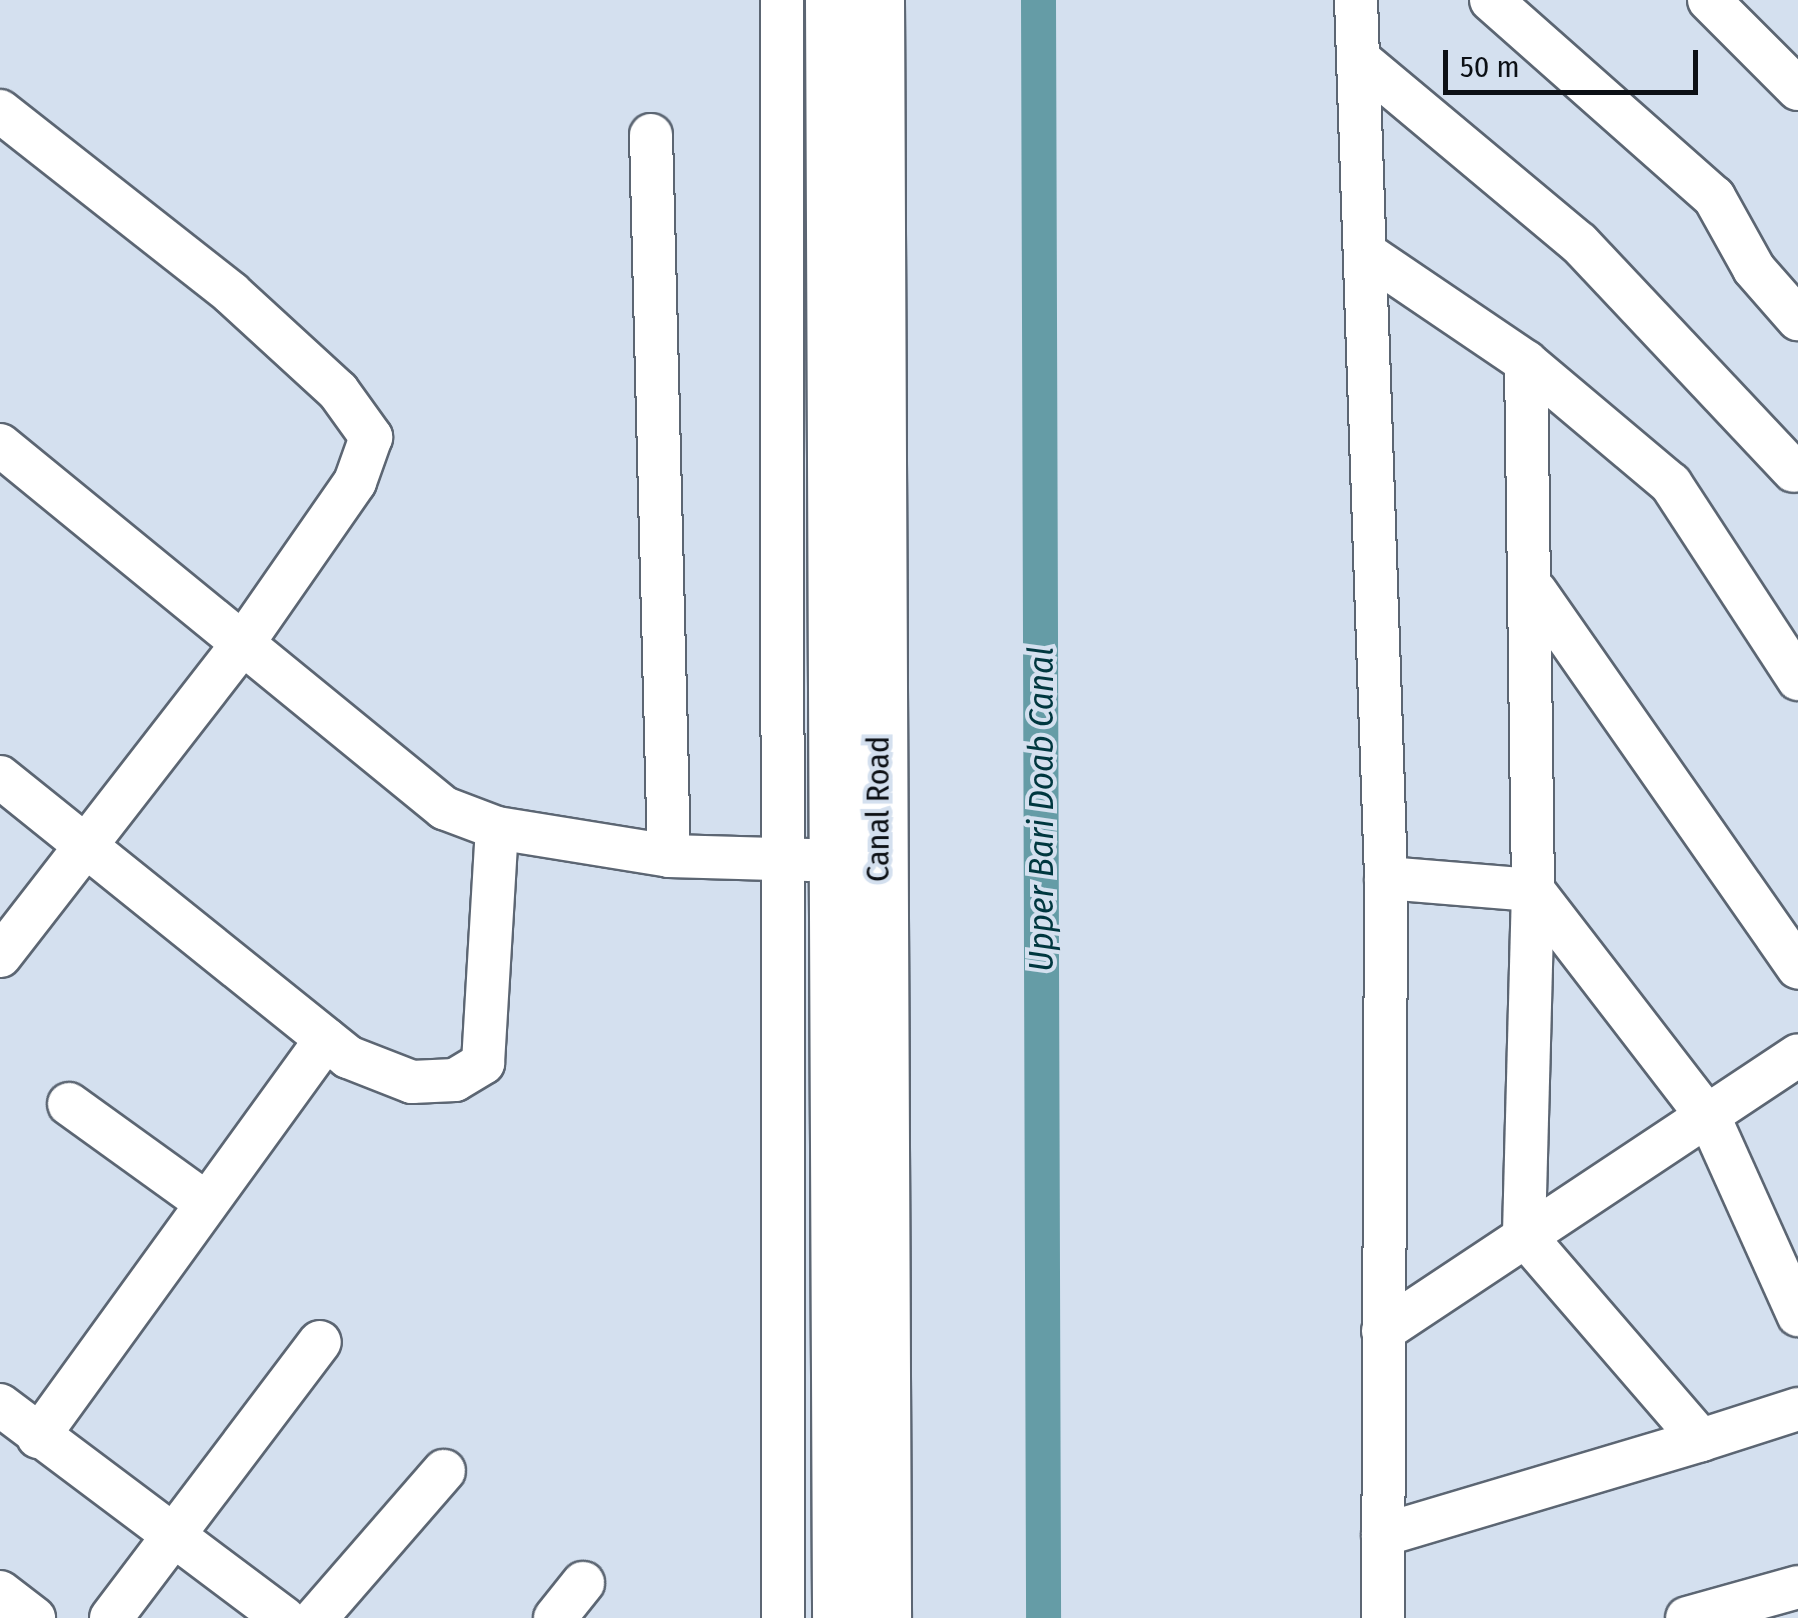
<!DOCTYPE html>
<style>
body{margin:0}
#map{position:relative;width:1798px;height:1618px;overflow:hidden;background:#d4e0ef;font-family:"Fira Sans Condensed",sans-serif}
div>[style]{position:absolute}
.canal>*{height:35px;margin:-17.5px;padding:0 17.5px;transform-origin:17.5px;border-radius:17.5px;background:#659ca6}
.roads{filter:drop-shadow(2px 0 #5c6673) drop-shadow(-2px 0 #5c6673) drop-shadow(0 2px #5c6673) drop-shadow(0 -2px #5c6673)}
.minor>*{height:42px;margin:-21px;padding:0 21px;transform-origin:21px;border-radius:21px;background:#fff}
.major>*{height:55px;margin:-27.5px;padding:0 27.5px;transform-origin:27.5px;border-radius:27.5px;background:#fff}
span{translate:-50% -50%;white-space:nowrap;text-align:center;line-height:1.15;-webkit-text-stroke:8px #d4e0ef;paint-order:stroke}
.street-label{font-size:32px;color:#0c1015}
.water-label{font-size:35px;color:#00373f;font-style:italic}
.scale{position:absolute;left:1443px;top:50px;width:255px;height:45px;box-sizing:border-box;border:5px solid #0c1015;border-top:0;padding-left:12px;font-size:30px;line-height:35px;white-space:nowrap;color:#0c1015;-webkit-text-stroke:8px #d4e0ef;paint-order:stroke}
</style>
<div id="map">
<div class="canal">
<i style="left:1038px;top:0;width:1618px;rotate:89.82deg"></i>
</div>
<div class="roads">
<div class="minor">
<i style="left:782px;top:0;width:1618px;rotate:89.96deg"></i>
<i style="left:1356px;top:0;width:879px;rotate:88.04deg"></i>
<i style="left:1386px;top:878px;width:740px;rotate:90.23deg"></i>
<i style="left:1491px;top:0;width:298px;rotate:41.5deg"></i>
<i style="left:1714px;top:197px;width:82px;rotate:60.9deg"></i>
<i style="left:1754px;top:269px;width:67px;rotate:48.7deg"></i>
<i style="left:1709px;top:0;width:126px;rotate:45deg"></i>
<i style="left:1360px;top:60px;width:285px;rotate:39.9deg"></i>
<i style="left:1579px;top:243px;width:313px;rotate:46.7deg"></i>
<i style="left:0;top:111px;width:294px;rotate:38.2deg"></i>
<i style="left:231px;top:293px;width:145px;rotate:42.5deg"></i>
<i style="left:338px;top:391px;width:57px;rotate:54.3deg"></i>
<i style="left:371px;top:437px;width:48px;rotate:109.6deg"></i>
<i style="left:355px;top:482px;width:196px;rotate:124.8deg"></i>
<i style="left:243px;top:643px;width:396px;rotate:127.8deg"></i>
<i style="left:651px;top:135px;width:721px;rotate:88.57deg"></i>
<i style="left:1371px;top:257px;width:187px;rotate:34.1deg"></i>
<i style="left:1526px;top:362px;width:189px;rotate:40.1deg"></i>
<i style="left:1671px;top:484px;width:233px;rotate:56.9deg"></i>
<i style="left:1526px;top:362px;width:528px;rotate:89.24deg"></i>
<i style="left:1533px;top:890px;width:292px;rotate:52.4deg"></i>
<i style="left:1711px;top:1121px;width:213px;rotate:65.8deg"></i>
<i style="left:0;top:445px;width:574px;rotate:39.27deg"></i>
<i style="left:444px;top:808px;width:57px;rotate:20.7deg"></i>
<i style="left:497px;top:828px;width:174px;rotate:9.2deg"></i>
<i style="left:669px;top:856px;width:140px;rotate:1.6deg"></i>
<i style="left:1536px;top:592px;width:458px;rotate:55.1deg"></i>
<i style="left:0;top:777px;width:447px;rotate:38.8deg"></i>
<i style="left:348px;top:1057px;width:69px;rotate:21.3deg"></i>
<i style="left:412px;top:1082px;width:43px;rotate:-2.7deg"></i>
<i style="left:455px;top:1080px;width:33px;rotate:-31deg"></i>
<i style="left:483px;top:1063px;width:235px;rotate:-86.6deg"></i>
<i style="left:1386px;top:878px;width:147px;rotate:4.7deg"></i>
<i style="left:1533px;top:890px;width:345px;rotate:91.5deg"></i>
<i style="left:1524px;top:1235px;width:271px;rotate:49.2deg"></i>
<i style="left:1701px;top:1440px;width:102px;rotate:-17.7deg"></i>
<i style="left:69px;top:1104px;width:168px;rotate:35.8deg"></i>
<i style="left:1383px;top:1331px;width:498px;rotate:-33.6deg"></i>
<i style="left:0;top:1405px;width:355px;rotate:36.9deg"></i>
<i style="left:38px;top:1437px;width:491px;rotate:-54.1deg"></i>
<i style="left:1383px;top:1535px;width:332px;rotate:-16.6deg"></i>
<i style="left:0;top:1592px;width:43px;rotate:37.4deg"></i>
<i style="left:111px;top:1618px;width:346px;rotate:-52.9deg"></i>
<i style="left:316px;top:1618px;width:195px;rotate:-49deg"></i>
<i style="left:555px;top:1618px;width:45px;rotate:-51.3deg"></i>
<i style="left:1687px;top:1618px;width:115px;rotate:-15.6deg"></i>
</div>
<div class="major">
<i style="left:833px;top:0;width:1618px;rotate:89.75deg"></i>
<i style="left:876px;top:0;width:1618px;rotate:89.75deg"></i>
</div>
</div>
<div class="street-label">
<span style="left:878px;top:809px;rotate:-90deg">Canal Road</span>
</div>
<div class="water-label">
<span style="left:1041px;top:809px;rotate:-90deg">Upper Bari Doab Canal</span>
</div>
<div class="scale">50 m</div>
</div>
